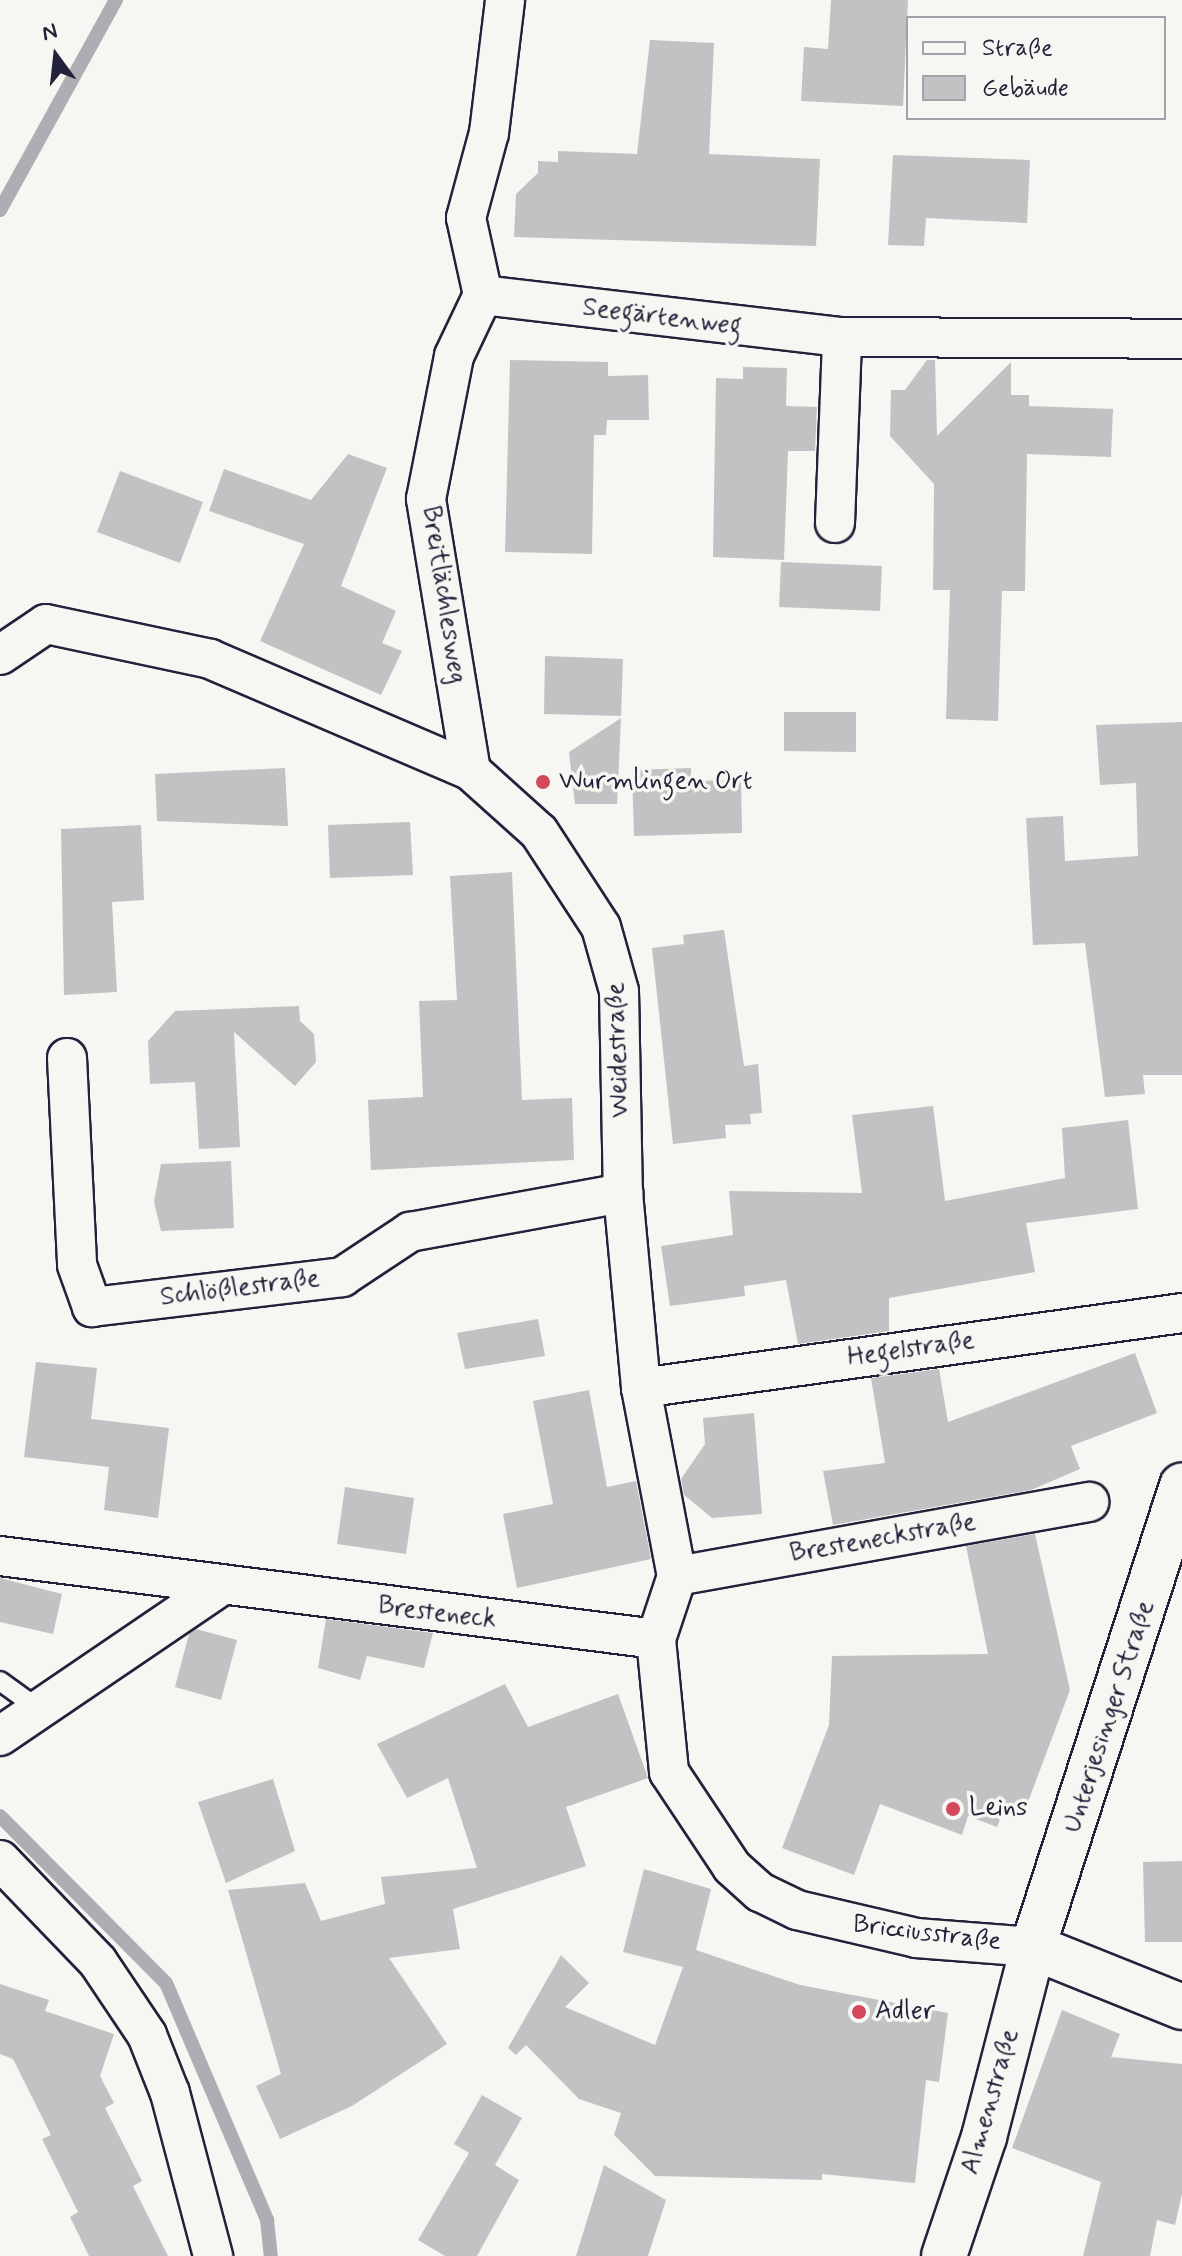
<!DOCTYPE html>
<meta charset="utf-8">
<style>
body{margin:0}
#map{position:relative;width:1182px;height:2256px;overflow:hidden;background:#f6f6f2;font-family:Mynerve,sans-serif}
div>[style]{position:absolute}
.stream>*{height:14px;margin:-7px;padding:0 7px;transform-origin:7px;border-radius:7px;background:#adadb3}
.building>*{inset:0;background:#c2c2c4}
.roads{filter:drop-shadow(2px 0 #22223b) drop-shadow(-2px 0 #22223b) drop-shadow(0 2px #22223b) drop-shadow(0 -2px #22223b)}
.lane>*{height:18px;margin:-9px;padding:0 9px;transform-origin:9px;border-radius:9px;background:#f6f6f2}
.street>*{height:38px;margin:-19px;padding:0 19px;transform-origin:19px;border-radius:19px;background:#f6f6f2}
.secondary>*{height:44px;margin:-22px;padding:0 22px;transform-origin:22px;border-radius:22px;background:#f6f6f2}
.dots>*{width:22px;height:22px;translate:-50% -50%;box-sizing:border-box;border:4px solid #f6f6f2;border-radius:50%}
span{translate:-50% -50%;white-space:nowrap;text-align:center;line-height:1.15;-webkit-text-stroke:7px #f6f6f2;paint-order:stroke}
.street-label{font-size:26px;color:#22223b}
.poi-label{font-size:26px;color:#22223b}
.left{translate:0 -50%;text-align:left}
.legend{position:absolute;left:906px;top:16px;width:260px;height:104px;box-sizing:border-box;background:#f6f6f2;border:2px solid #a1a1a9;margin:0;padding:10px 14px;list-style:none;font-size:24px;color:#22223b}
.legend li{display:flex;align-items:center;gap:16px;height:40px}
.legend b{width:40px;border:2px solid #a1a1a9}
.north{position:absolute;left:16px;top:16px;width:80px;height:80px;-webkit-text-stroke:6px #f6f6f2;paint-order:stroke;rotate:345deg;font-size:22px;font-weight:700;line-height:32px;text-align:center;color:#22223b}
.north::after{content:'';display:block;margin:auto;width:28px;height:36px;background:#22223b;clip-path:polygon(50% 0,100% 100%,50% 72%,0 100%)}
</style>
<div id="map">
<div class="stream">
<i style="left:0;top:210px;width:240px;rotate:-61.1deg"></i>
<i style="left:0;top:1816px;width:235px;rotate:45.2deg"></i>
<i style="left:166px;top:1983px;width:258px;rotate:66.9deg"></i>
<i style="left:267px;top:2220px;width:36px;rotate:84deg"></i>
</div>
<div class="building">
<i style="clip-path:polygon(831px 0,908px 0,903px 106px,801px 101px,804px 47px,828px 49px)"></i>
<i style="clip-path:polygon(650px 40px,714px 43px,709px 154px,820px 159px,816px 246px,514px 237px,516px 194px,538px 173px,538px 161px,558px 162px,558px 151px,637px 154px)"></i>
<i style="clip-path:polygon(893px 155px,1030px 160px,1027px 223px,926px 218px,924px 246px,888px 245px)"></i>
<i style="clip-path:polygon(510px 360px,608px 362px,608px 376px,648px 375px,649px 420px,607px 420px,606px 435px,594px 435px,592px 554px,505px 552px)"></i>
<i style="clip-path:polygon(927px 360px,935px 360px,937px 436px,1011px 362px,1011px 395px,1029px 395px,1029px 406px,1113px 409px,1111px 457px,1027px 454px,1025px 591px,1002px 591px,998px 721px,946px 719px,950px 590px,933px 590px,934px 484px,890px 436px,891px 390px,905px 390px)"></i>
<i style="clip-path:polygon(743px 367px,787px 368px,786px 406px,817px 407px,815px 451px,788px 451px,784px 560px,713px 557px,716px 378px,743px 379px)"></i>
<i style="clip-path:polygon(348px 454px,387px 468px,341px 586px,396px 611px,382px 643px,402px 651px,381px 695px,260px 641px,304px 544px,209px 511px,224px 469px,311px 500px)"></i>
<i style="clip-path:polygon(120px 471px,203px 502px,180px 563px,97px 532px)"></i>
<i style="clip-path:polygon(781px 562px,882px 566px,880px 611px,779px 607px)"></i>
<i style="clip-path:polygon(545px 656px,623px 659px,621px 716px,544px 714px)"></i>
<i style="clip-path:polygon(784px 712px,856px 712px,856px 752px,784px 751px)"></i>
<i style="clip-path:polygon(621px 718px,617px 804px,575px 804px,569px 752px)"></i>
<i style="clip-path:polygon(1182px 722px,1182px 1075px,1143px 1075px,1145px 1094px,1105px 1097px,1085px 943px,1033px 945px,1026px 818px,1063px 816px,1065px 861px,1138px 856px,1136px 783px,1100px 785px,1096px 725px)"></i>
<i style="clip-path:polygon(285px 768px,288px 826px,157px 821px,155px 774px)"></i>
<i style="clip-path:polygon(691px 768px,691px 781px,741px 780px,742px 833px,634px 836px,632px 770px)"></i>
<i style="clip-path:polygon(410px 822px,413px 875px,330px 878px,328px 825px)"></i>
<i style="clip-path:polygon(141px 825px,144px 900px,112px 902px,117px 992px,64px 995px,61px 829px)"></i>
<i style="clip-path:polygon(512px 872px,522px 1100px,572px 1098px,574px 1160px,371px 1170px,368px 1100px,423px 1097px,419px 1001px,457px 1000px,450px 876px)"></i>
<i style="clip-path:polygon(724px 930px,744px 1066px,758px 1064px,762px 1113px,750px 1114px,751px 1124px,725px 1125px,726px 1138px,673px 1144px,652px 948px,684px 944px,683px 935px)"></i>
<i style="clip-path:polygon(299px 1006px,300px 1021px,314px 1034px,316px 1062px,295px 1086px,234px 1032px,240px 1147px,199px 1149px,195px 1082px,150px 1084px,148px 1041px,175px 1011px)"></i>
<i style="clip-path:polygon(933px 1106px,945px 1201px,1065px 1178px,1062px 1128px,1128px 1120px,1138px 1209px,1026px 1223px,1035px 1272px,889px 1298px,889px 1331px,798px 1344px,786px 1280px,744px 1286px,745px 1296px,670px 1306px,661px 1246px,733px 1235px,729px 1191px,862px 1193px,852px 1115px)"></i>
<i style="clip-path:polygon(231px 1161px,234px 1228px,161px 1231px,154px 1202px,161px 1164px)"></i>
<i style="clip-path:polygon(538px 1319px,545px 1356px,465px 1369px,457px 1333px)"></i>
<i style="clip-path:polygon(1135px 1353px,1157px 1413px,1071px 1446px,1080px 1469px,1031px 1490px,833px 1525px,823px 1471px,885px 1463px,871px 1378px,939px 1369px,948px 1422px)"></i>
<i style="clip-path:polygon(36px 1362px,97px 1368px,91px 1419px,169px 1428px,158px 1518px,104px 1510px,109px 1467px,24px 1457px)"></i>
<i style="clip-path:polygon(589px 1390px,607px 1487px,636px 1481px,651px 1559px,517px 1588px,503px 1514px,553px 1504px,533px 1401px)"></i>
<i style="clip-path:polygon(754px 1413px,762px 1514px,712px 1518px,684px 1495px,681px 1479px,705px 1444px,703px 1418px)"></i>
<i style="clip-path:polygon(345px 1487px,414px 1498px,406px 1554px,337px 1544px)"></i>
<i style="clip-path:polygon(1035px 1534px,1070px 1690px,1022px 1818px,1003px 1811px,997px 1827px,968px 1816px,962px 1835px,880px 1804px,854px 1875px,782px 1848px,829px 1725px,832px 1656px,988px 1654px,966px 1546px)"></i>
<i style="clip-path:polygon(0 1578px,62px 1594px,53px 1634px,0 1622px)"></i>
<i style="clip-path:polygon(326px 1619px,433px 1633px,424px 1668px,367px 1656px,360px 1680px,318px 1668px)"></i>
<i style="clip-path:polygon(196px 1629px,237px 1640px,221px 1700px,175px 1687px,189px 1634px)"></i>
<i style="clip-path:polygon(505px 1684px,528px 1727px,618px 1694px,648px 1778px,566px 1807px,586px 1866px,453px 1909px,460px 1949px,389px 1958px,447px 2044px,352px 2106px,280px 2139px,256px 2086px,281px 2074px,228px 1890px,305px 1883px,321px 1921px,385px 1904px,381px 1877px,477px 1868px,448px 1778px,407px 1798px,377px 1744px)"></i>
<i style="clip-path:polygon(273px 1779px,295px 1851px,226px 1883px,198px 1802px)"></i>
<i style="clip-path:polygon(1182px 1861px,1182px 1942px,1145px 1942px,1143px 1862px)"></i>
<i style="clip-path:polygon(644px 1869px,711px 1889px,696px 1950px,800px 1985px,948px 2013px,939px 2082px,926px 2080px,915px 2183px,822px 2174px,822px 2180px,655px 2176px,614px 2135px,621px 2113px,579px 2099px,526px 2045px,516px 2055px,508px 2048px,561px 1955px,589px 1983px,565px 2007px,655px 2045px,683px 1967px,623px 1952px)"></i>
<i style="clip-path:polygon(0 1984px,49px 2000px,45px 2011px,114px 2034px,100px 2076px,114px 2103px,105px 2108px,142px 2181px,133px 2186px,168px 2256px,89px 2256px,70px 2217px,78px 2212px,42px 2139px,51px 2135px,13px 2059px,0 2054px)"></i>
<i style="clip-path:polygon(1062px 2010px,1120px 2034px,1111px 2057px,1182px 2064px,1182px 2194px,1175px 2225px,1157px 2220px,1150px 2256px,1083px 2256px,1101px 2182px,1012px 2148px)"></i>
<i style="clip-path:polygon(482px 2095px,522px 2118px,495px 2165px,519px 2180px,477px 2256px,445px 2256px,418px 2240px,469px 2153px,454px 2144px)"></i>
<i style="clip-path:polygon(604px 2165px,666px 2200px,648px 2256px,576px 2256px)"></i>
</div>
<div class="roads">
<div class="lane">
<i style="left:0;top:1681px;width:49px;rotate:35.9deg"></i>
</div>
<div class="street">
<i style="left:483px;top:295px;width:361px;rotate:6.7deg"></i>
<i style="left:842px;top:337px;width:340px;rotate:0.3deg"></i>
<i style="left:835px;top:523px;width:186px;rotate:-87.8deg"></i>
<i style="left:0;top:655px;width:55px;rotate:-34deg"></i>
<i style="left:46px;top:624px;width:168px;rotate:12deg"></i>
<i style="left:210px;top:659px;width:284px;rotate:23.2deg"></i>
<i style="left:471px;top:771px;width:91px;rotate:41.9deg"></i>
<i style="left:539px;top:832px;width:113px;rotate:56.9deg"></i>
<i style="left:601px;top:927px;width:66px;rotate:74.3deg"></i>
<i style="left:619px;top:991px;width:202px;rotate:88.9deg"></i>
<i style="left:623px;top:1193px;width:196px;rotate:84.7deg"></i>
<i style="left:641px;top:1388px;width:191px;rotate:79.2deg"></i>
<i style="left:677px;top:1576px;width:66px;rotate:108.4deg"></i>
<i style="left:656px;top:1639px;width:134px;rotate:84.4deg"></i>
<i style="left:669px;top:1772px;width:114px;rotate:56.4deg"></i>
<i style="left:732px;top:1867px;width:38px;rotate:42deg"></i>
<i style="left:760px;top:1892px;width:41px;rotate:25.9deg"></i>
<i style="left:797px;top:1910px;width:122px;rotate:13.2deg"></i>
<i style="left:916px;top:1938px;width:117px;rotate:4.4deg"></i>
<i style="left:471px;top:771px;width:276px;rotate:-99.4deg"></i>
<i style="left:426px;top:499px;width:146px;rotate:-78.9deg"></i>
<i style="left:454px;top:356px;width:68px;rotate:-64.6deg"></i>
<i style="left:483px;top:295px;width:79px;rotate:-102.4deg"></i>
<i style="left:466px;top:218px;width:88px;rotate:-74.9deg"></i>
<i style="left:489px;top:133px;width:134px;rotate:-83.1deg"></i>
<i style="left:67px;top:1058px;width:207px;rotate:87.2deg"></i>
<i style="left:77px;top:1265px;width:45px;rotate:70.3deg"></i>
<i style="left:92px;top:1307px;width:252px;rotate:-6.8deg"></i>
<i style="left:342px;top:1277px;width:82px;rotate:-33.5deg"></i>
<i style="left:410px;top:1232px;width:217px;rotate:-10.4deg"></i>
<i style="left:641px;top:1388px;width:546px;rotate:-7.89deg"></i>
<i style="left:0;top:1556px;width:661px;rotate:7.21deg"></i>
<i style="left:677px;top:1576px;width:419px;rotate:-10.2deg"></i>
<i style="left:0;top:1736px;width:263px;rotate:-34.2deg"></i>
<i style="left:0;top:1860px;width:141px;rotate:46.1deg"></i>
<i style="left:98px;top:1962px;width:88px;rotate:56.1deg"></i>
<i style="left:147px;top:2035px;width:62px;rotate:68.4deg"></i>
<i style="left:170px;top:2093px;width:169px;rotate:75.2deg"></i>
</div>
<div class="secondary">
<i style="left:1033px;top:1947px;width:161px;rotate:21.9deg"></i>
<i style="left:944px;top:2256px;width:126px;rotate:-71.4deg"></i>
<i style="left:984px;top:2137px;width:196px;rotate:-75.5deg"></i>
<i style="left:1033px;top:1947px;width:485px;rotate:-72.1deg"></i>
</div>
</div>
<div class="dots">
<i style="left:543px;top:782px;background:#d1495b"></i>
<i style="left:953px;top:1809px;background:#d1495b"></i>
<i style="left:859px;top:2012px;background:#d1495b"></i>
</div>
<div class="street-label">
<span style="left:662px;top:318px;rotate:7deg">Seegärtenweg</span>
<span style="left:443px;top:595px;rotate:81deg">Breitlächlesweg</span>
<span style="left:619px;top:1050px;rotate:-92deg">Weidestraße</span>
<span style="left:240px;top:1289px;rotate:-7deg">Schlößlestraße</span>
<span style="left:911px;top:1350px;rotate:-8deg">Hegelstraße</span>
<span style="left:883px;top:1539px;rotate:-10deg">Bresteneckstraße</span>
<span style="left:437px;top:1614px;rotate:7deg">Bresteneck</span>
<span style="left:1110px;top:1717px;rotate:-72deg">Unterjesinger Straße</span>
<span style="left:927px;top:1934px;rotate:7deg">Bricciusstraße</span>
<span style="left:991px;top:2102px;rotate:-74deg">Almenstraße</span>
</div>
<div class="poi-label">
<span class="left" style="left:559px;top:782px">Wurmlingen Ort</span>
<span class="left" style="left:969px;top:1809px">Leins</span>
<span class="left" style="left:875px;top:2012px">Adler</span>
</div>
<ul class="legend">
<li><b style="height:10px;background:#f6f6f2"></b>Straße</li>
<li><b style="height:22px;background:#c2c2c4"></b>Gebäude</li>
</ul>
<div class="north">N</div>
</div>
